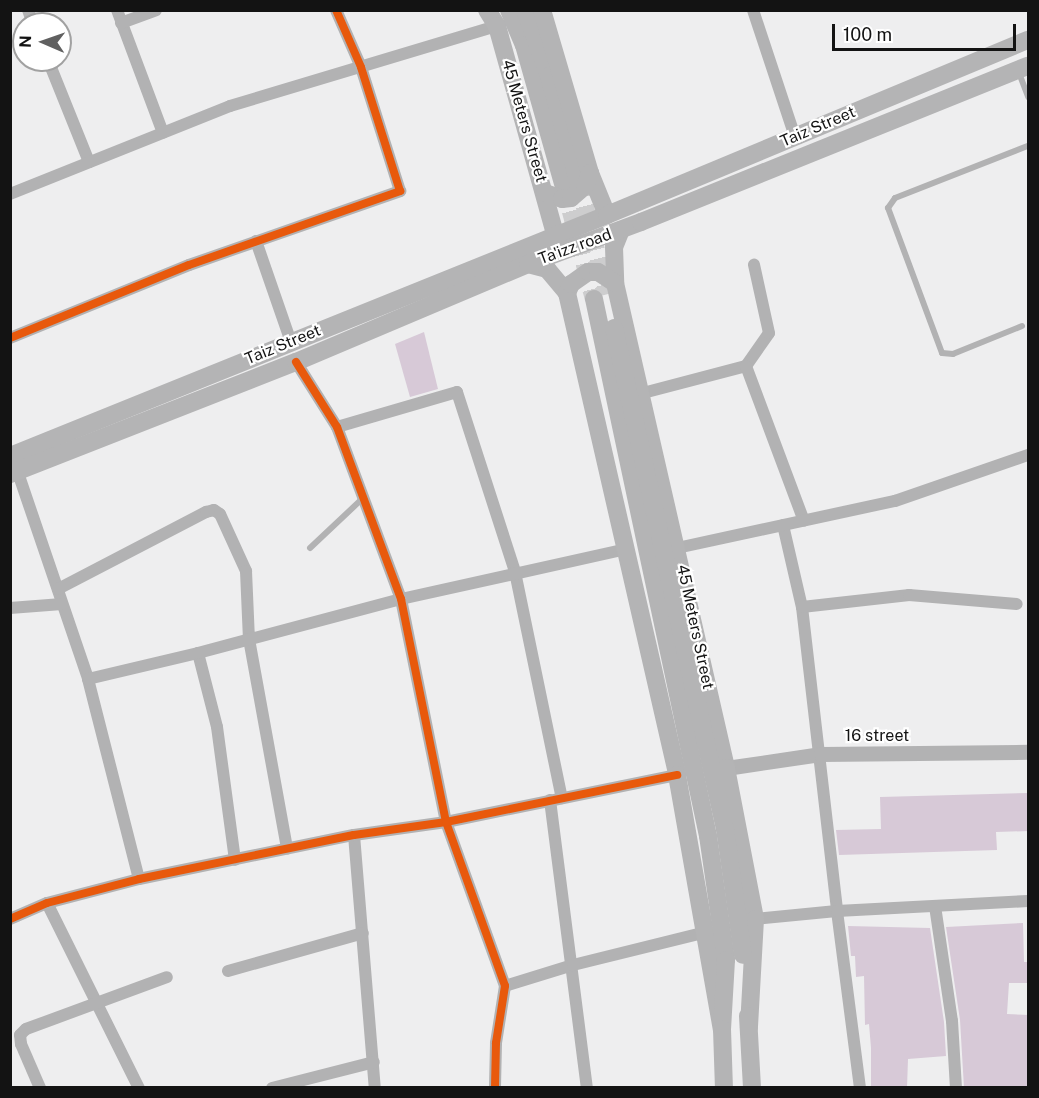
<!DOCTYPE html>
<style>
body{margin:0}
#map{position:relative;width:1039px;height:1098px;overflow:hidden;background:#eeeeef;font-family:"Public Sans",sans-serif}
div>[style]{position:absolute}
.building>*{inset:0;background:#d7c9d7}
.primary-tunnel>*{height:18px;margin-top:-9px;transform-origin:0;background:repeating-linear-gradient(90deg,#cdcdce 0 18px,transparent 0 27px)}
.service>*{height:6px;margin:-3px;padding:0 3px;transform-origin:3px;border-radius:3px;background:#b2b2b3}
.minor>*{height:12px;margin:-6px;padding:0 6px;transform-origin:6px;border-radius:6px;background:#b2b2b3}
.tertiary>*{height:15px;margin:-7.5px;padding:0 7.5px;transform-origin:7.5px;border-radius:7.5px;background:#b2b2b3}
.primary>*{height:18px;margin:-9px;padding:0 9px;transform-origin:9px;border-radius:9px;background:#b4b4b5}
.cycleway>*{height:8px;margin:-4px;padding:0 4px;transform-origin:4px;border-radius:4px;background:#e8590c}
span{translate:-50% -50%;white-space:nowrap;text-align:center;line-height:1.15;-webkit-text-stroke:4.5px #fff;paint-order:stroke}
.street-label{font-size:16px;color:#131313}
.frame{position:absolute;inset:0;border:12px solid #131313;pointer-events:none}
.north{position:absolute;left:12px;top:12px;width:60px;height:60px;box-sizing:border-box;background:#fff;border:2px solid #a1a1a1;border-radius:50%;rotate:272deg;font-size:16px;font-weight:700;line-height:24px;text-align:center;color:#131313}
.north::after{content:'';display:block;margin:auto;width:21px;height:27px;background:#606060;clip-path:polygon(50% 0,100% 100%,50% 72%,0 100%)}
.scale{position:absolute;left:832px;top:24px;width:184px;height:27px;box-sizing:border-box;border:3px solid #131313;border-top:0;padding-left:8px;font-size:18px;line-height:21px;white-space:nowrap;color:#131313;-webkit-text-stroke:4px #fff;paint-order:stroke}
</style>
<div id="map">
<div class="building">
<i style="clip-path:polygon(424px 332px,438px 389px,410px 397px,395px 344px)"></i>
<i style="clip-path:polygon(1029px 793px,1029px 831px,996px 832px,997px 850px,839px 855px,836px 830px,881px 829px,880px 797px)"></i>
<i style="clip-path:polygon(1023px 923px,1024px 962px,1029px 962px,1029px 983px,1009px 983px,1007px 1014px,1029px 1015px,1029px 1088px,964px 1088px,960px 1020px,946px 927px)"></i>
<i style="clip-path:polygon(848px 926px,930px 928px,944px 1022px,946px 1056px,908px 1059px,907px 1088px,871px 1088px,871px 1048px,869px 1024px,865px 1025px,864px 976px,856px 977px,855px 956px,851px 956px)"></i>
</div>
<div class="primary-tunnel">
<i style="left:578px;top:180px;width:118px;rotate:75.7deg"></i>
<i style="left:564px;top:185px;width:118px;rotate:75.3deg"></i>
</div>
<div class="service">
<i style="left:1019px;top:73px;width:26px;rotate:69deg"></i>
<i style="left:1022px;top:326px;width:74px;rotate:157.9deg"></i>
<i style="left:953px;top:354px;width:11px;rotate:-175deg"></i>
<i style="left:942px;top:353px;width:155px;rotate:-110.4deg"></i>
<i style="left:888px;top:208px;width:12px;rotate:-55deg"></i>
<i style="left:895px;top:198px;width:143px;rotate:-21.4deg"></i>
<i style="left:310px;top:548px;width:73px;rotate:-43.3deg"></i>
</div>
<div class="minor">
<i style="left:28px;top:10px;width:15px;rotate:70deg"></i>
<i style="left:117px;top:10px;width:131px;rotate:69.5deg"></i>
<i style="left:753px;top:10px;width:134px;rotate:71.7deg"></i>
<i style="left:121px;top:23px;width:37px;rotate:-20deg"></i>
<i style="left:48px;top:60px;width:110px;rotate:68.1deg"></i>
<i style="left:10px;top:194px;width:237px;rotate:-21.8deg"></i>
<i style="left:230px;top:106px;width:279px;rotate:-16.7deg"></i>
<i style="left:256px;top:241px;width:107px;rotate:70.9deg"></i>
<i style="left:10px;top:338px;width:193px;rotate:-22.2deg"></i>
<i style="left:189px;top:265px;width:224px;rotate:-19.3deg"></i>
<i style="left:400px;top:191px;width:130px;rotate:-107.5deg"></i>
<i style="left:361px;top:67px;width:62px;rotate:-113.7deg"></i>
<i style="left:296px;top:362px;width:77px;rotate:57.8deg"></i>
<i style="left:337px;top:427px;width:184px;rotate:69.6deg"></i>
<i style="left:401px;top:599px;width:227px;rotate:78.6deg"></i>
<i style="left:446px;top:822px;width:174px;rotate:70.2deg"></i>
<i style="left:505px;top:986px;width:58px;rotate:99deg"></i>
<i style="left:496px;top:1043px;width:45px;rotate:91.3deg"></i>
<i style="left:746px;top:366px;width:40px;rotate:-55.1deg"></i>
<i style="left:769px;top:333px;width:70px;rotate:-102.4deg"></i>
<i style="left:643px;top:393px;width:106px;rotate:-14.7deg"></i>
<i style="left:746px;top:366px;width:165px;rotate:69.5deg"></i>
<i style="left:337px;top:427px;width:125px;rotate:-16.3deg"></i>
<i style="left:457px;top:392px;width:189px;rotate:72.1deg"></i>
<i style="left:515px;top:572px;width:231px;rotate:78.3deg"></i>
<i style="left:15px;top:464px;width:227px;rotate:71.2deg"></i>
<i style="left:88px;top:679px;width:206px;rotate:75.7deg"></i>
<i style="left:783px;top:525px;width:84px;rotate:77deg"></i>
<i style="left:802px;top:607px;width:306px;rotate:83.4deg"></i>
<i style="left:837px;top:911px;width:178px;rotate:82.6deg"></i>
<i style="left:677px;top:548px;width:223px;rotate:-12.2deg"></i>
<i style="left:895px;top:501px;width:141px;rotate:-19.1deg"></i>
<i style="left:58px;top:589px;width:167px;rotate:-27.5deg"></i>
<i style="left:206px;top:512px;width:8px;rotate:-14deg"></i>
<i style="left:214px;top:510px;width:7px;rotate:34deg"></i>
<i style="left:220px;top:514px;width:63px;rotate:65.5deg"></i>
<i style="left:246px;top:571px;width:68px;rotate:87.5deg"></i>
<i style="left:249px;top:639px;width:213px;rotate:79.7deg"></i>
<i style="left:802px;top:607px;width:108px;rotate:-6.4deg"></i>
<i style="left:909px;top:595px;width:108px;rotate:4.8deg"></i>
<i style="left:10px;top:608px;width:52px;rotate:-4.4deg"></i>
<i style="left:198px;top:653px;width:76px;rotate:75.6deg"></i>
<i style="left:217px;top:727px;width:134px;rotate:82.3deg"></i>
<i style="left:88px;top:679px;width:113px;rotate:-13.3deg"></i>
<i style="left:198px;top:653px;width:210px;rotate:-14.9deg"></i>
<i style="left:401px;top:599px;width:231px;rotate:-12.5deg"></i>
<i style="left:550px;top:800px;width:290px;rotate:82.7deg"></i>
<i style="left:354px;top:835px;width:254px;rotate:85.3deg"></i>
<i style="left:47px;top:903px;width:207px;rotate:63.6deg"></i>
<i style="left:935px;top:906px;width:116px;rotate:81.6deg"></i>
<i style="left:952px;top:1021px;width:67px;rotate:86.6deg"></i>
<i style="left:10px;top:919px;width:40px;rotate:-23.4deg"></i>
<i style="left:47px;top:903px;width:95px;rotate:-14.6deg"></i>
<i style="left:139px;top:879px;width:219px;rotate:-11.6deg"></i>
<i style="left:354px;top:835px;width:93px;rotate:-8deg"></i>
<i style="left:446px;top:822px;width:236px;rotate:-11.5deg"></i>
<i style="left:755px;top:919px;width:82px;rotate:-5.6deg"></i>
<i style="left:837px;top:911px;width:191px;rotate:-3deg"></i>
<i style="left:228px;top:971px;width:140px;rotate:-15.7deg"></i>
<i style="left:505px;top:986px;width:71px;rotate:-17.2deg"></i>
<i style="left:573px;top:965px;width:137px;rotate:-13.9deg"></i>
<i style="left:40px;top:1088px;width:48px;rotate:-113.4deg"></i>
<i style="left:21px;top:1044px;width:9px;rotate:-96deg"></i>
<i style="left:20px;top:1035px;width:8px;rotate:-45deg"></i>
<i style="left:26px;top:1029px;width:150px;rotate:-20.2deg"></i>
<i style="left:272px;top:1088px;width:105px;rotate:-14.3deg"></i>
</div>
<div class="tertiary">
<i style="left:726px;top:768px;width:96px;rotate:-8.4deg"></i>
<i style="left:821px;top:754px;width:207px;rotate:-0.6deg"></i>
</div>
<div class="primary">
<i style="left:487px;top:10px;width:19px;rotate:58deg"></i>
<i style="left:497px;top:26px;width:216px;rotate:74.4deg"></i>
<i style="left:509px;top:10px;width:38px;rotate:67deg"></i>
<i style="left:524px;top:45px;width:144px;rotate:74.3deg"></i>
<i style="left:525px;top:10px;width:70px;rotate:70deg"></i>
<i style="left:549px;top:76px;width:108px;rotate:74.4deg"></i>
<i style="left:542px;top:10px;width:170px;rotate:73.6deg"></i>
<i style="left:590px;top:173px;width:45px;rotate:68deg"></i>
<i style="left:545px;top:193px;width:18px;rotate:19deg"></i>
<i style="left:562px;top:199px;width:9px;rotate:-6deg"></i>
<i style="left:571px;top:198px;width:18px;rotate:-41deg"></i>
<i style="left:585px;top:186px;width:14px;rotate:-69deg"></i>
<i style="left:621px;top:230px;width:18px;rotate:112deg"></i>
<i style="left:614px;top:247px;width:36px;rotate:88deg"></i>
<i style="left:615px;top:283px;width:498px;rotate:77.1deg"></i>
<i style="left:726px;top:768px;width:154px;rotate:79.1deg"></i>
<i style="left:755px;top:919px;width:109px;rotate:93.2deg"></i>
<i style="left:528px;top:264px;width:20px;rotate:15deg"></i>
<i style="left:547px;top:269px;width:31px;rotate:50deg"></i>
<i style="left:567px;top:293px;width:494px;rotate:77.1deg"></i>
<i style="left:677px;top:775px;width:258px;rotate:80deg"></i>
<i style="left:567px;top:293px;width:10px;rotate:-66deg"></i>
<i style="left:571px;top:284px;width:21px;rotate:-35deg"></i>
<i style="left:588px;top:272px;width:10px"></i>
<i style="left:598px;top:272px;width:20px;rotate:33deg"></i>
<i style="left:594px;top:299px;width:549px;rotate:78.01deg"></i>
<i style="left:708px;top:836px;width:125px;rotate:81.7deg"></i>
<i style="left:726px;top:960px;width:69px;rotate:93.3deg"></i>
<i style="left:722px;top:1029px;width:59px;rotate:88.1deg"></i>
<i style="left:614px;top:328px;width:513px;rotate:77.51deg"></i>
<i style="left:725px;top:829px;width:127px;rotate:81.9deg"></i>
<i style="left:10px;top:456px;width:644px;rotate:-21.98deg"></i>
<i style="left:607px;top:215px;width:456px;rotate:-22.6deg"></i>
<i style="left:10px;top:474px;width:307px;rotate:-21.4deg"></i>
<i style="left:296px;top:362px;width:252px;rotate:-22.9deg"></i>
<i style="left:528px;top:264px;width:121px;rotate:-20.4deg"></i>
<i style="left:641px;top:222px;width:417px;rotate:-22deg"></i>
<i style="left:748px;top:1016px;width:72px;rotate:86.8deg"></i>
</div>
<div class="cycleway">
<i style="left:10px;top:338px;width:193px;rotate:-22.2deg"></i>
<i style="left:189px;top:265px;width:224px;rotate:-19.3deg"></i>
<i style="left:400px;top:191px;width:130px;rotate:-107.5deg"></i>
<i style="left:361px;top:67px;width:62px;rotate:-113.7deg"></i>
<i style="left:296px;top:362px;width:77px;rotate:57.8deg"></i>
<i style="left:337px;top:427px;width:184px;rotate:69.6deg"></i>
<i style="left:401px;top:599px;width:227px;rotate:78.6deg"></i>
<i style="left:446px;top:822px;width:174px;rotate:70.2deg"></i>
<i style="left:505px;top:986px;width:58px;rotate:99deg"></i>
<i style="left:496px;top:1043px;width:45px;rotate:91.3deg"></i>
<i style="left:10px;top:919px;width:40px;rotate:-23.4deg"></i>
<i style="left:47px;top:903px;width:95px;rotate:-14.6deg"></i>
<i style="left:139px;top:879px;width:219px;rotate:-11.6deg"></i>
<i style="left:354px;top:835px;width:93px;rotate:-8deg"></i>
<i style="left:446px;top:822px;width:236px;rotate:-11.5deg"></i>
</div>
<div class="street-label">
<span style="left:524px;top:121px;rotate:74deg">45 Meters Street</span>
<span style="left:818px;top:127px;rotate:-23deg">Taiz Street</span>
<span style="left:575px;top:247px;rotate:-20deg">Ta'izz road</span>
<span style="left:283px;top:345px;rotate:-22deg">Taiz Street</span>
<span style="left:695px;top:627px;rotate:78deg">45 Meters Street</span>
<span style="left:877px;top:736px">16 street</span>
</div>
<div class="frame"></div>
<div class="north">N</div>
<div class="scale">100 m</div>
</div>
